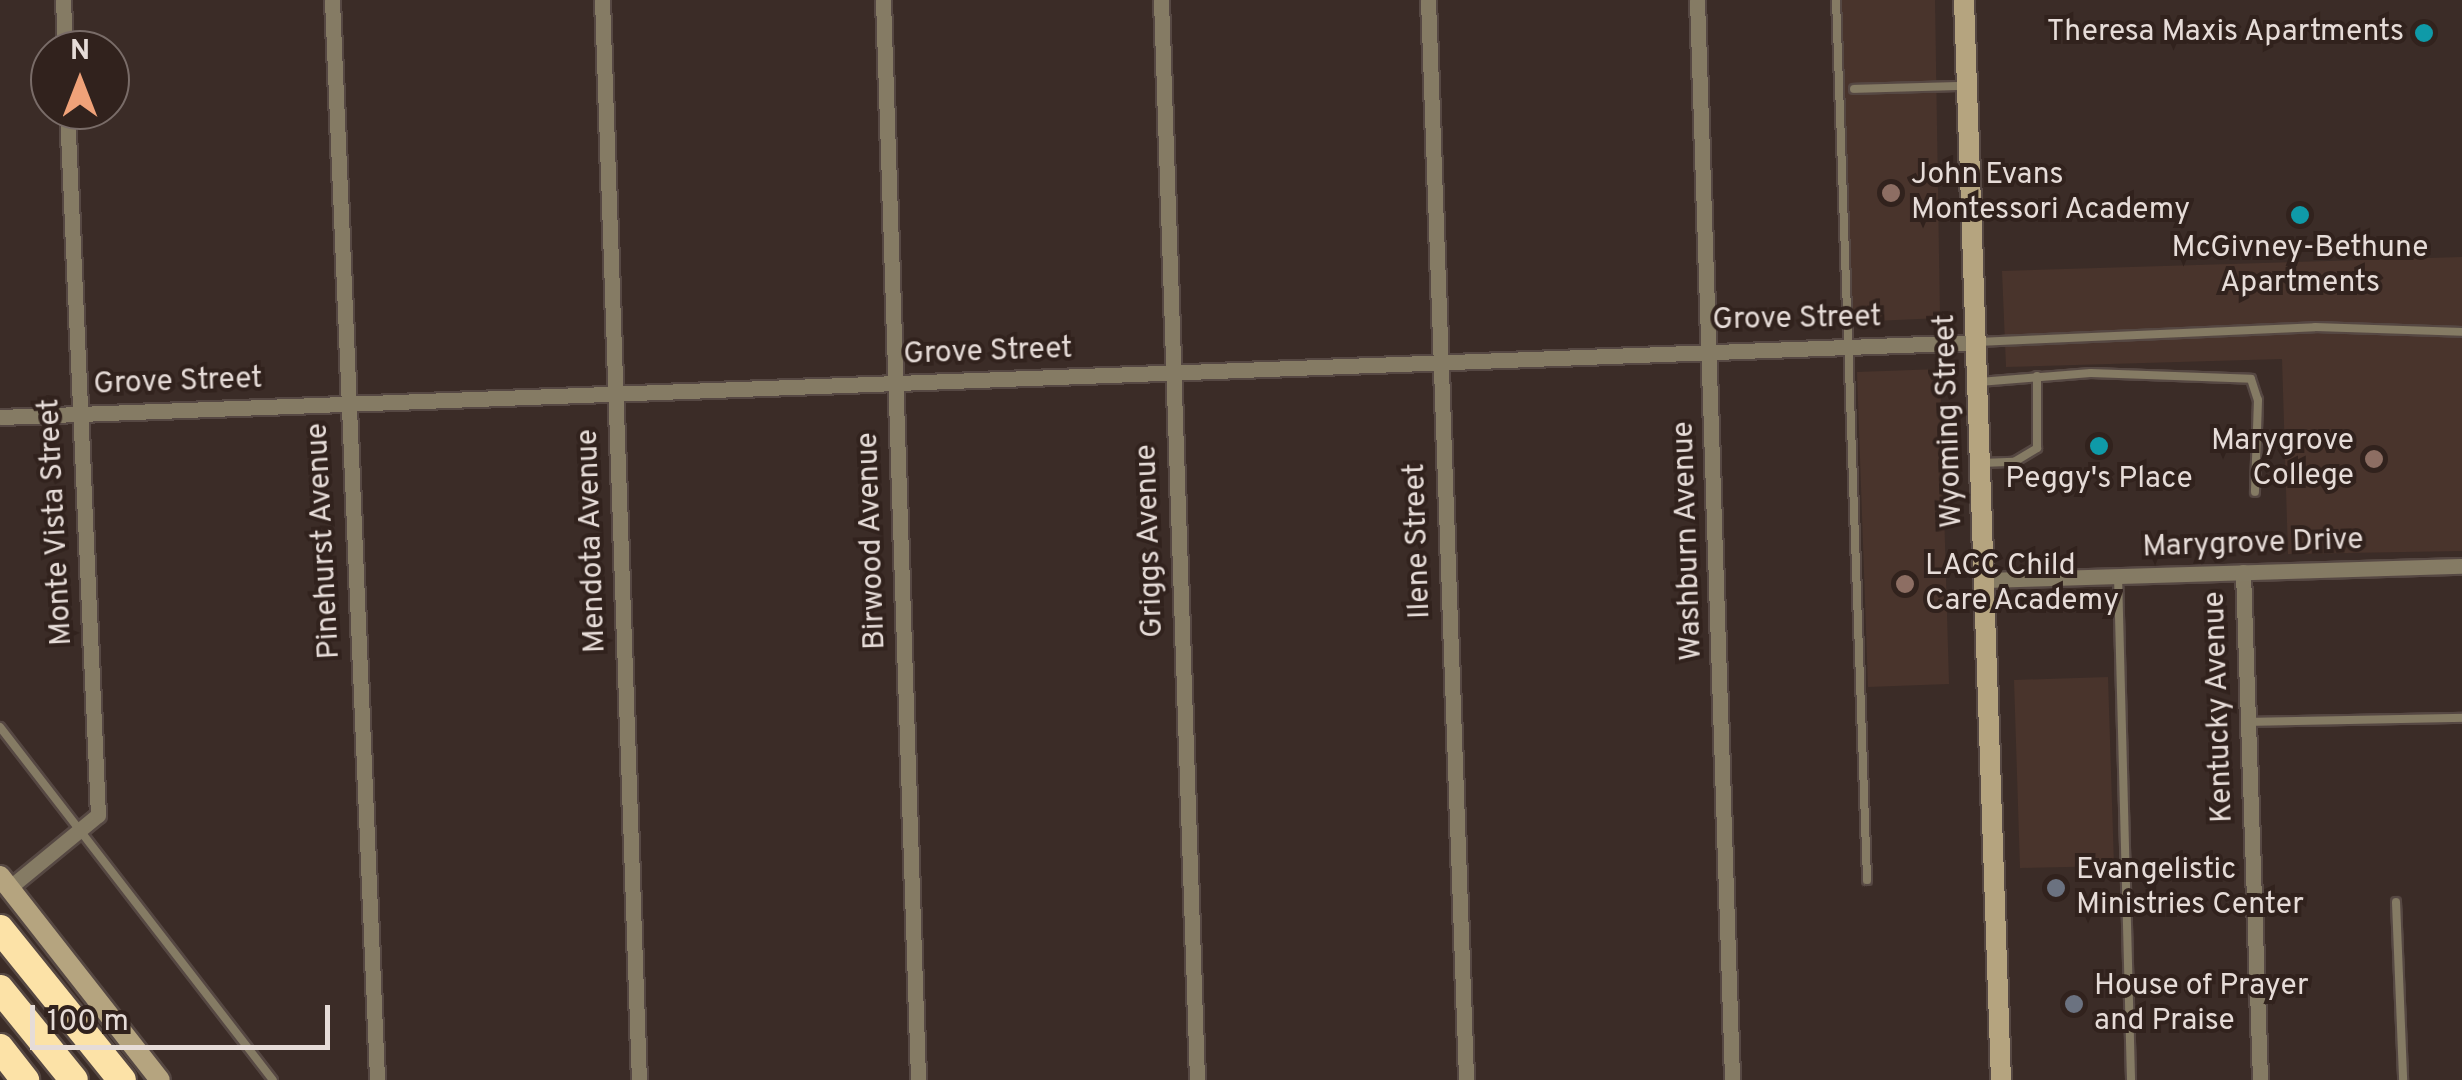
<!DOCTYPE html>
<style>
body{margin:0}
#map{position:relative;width:2462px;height:1080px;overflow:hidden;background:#3b2c27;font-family:Overpass,sans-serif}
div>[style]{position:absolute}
.built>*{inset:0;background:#49342c}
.roads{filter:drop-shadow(2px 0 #564843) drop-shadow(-2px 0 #564843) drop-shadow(0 2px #564843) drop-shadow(0 -2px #564843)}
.lane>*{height:8px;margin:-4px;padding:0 4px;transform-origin:4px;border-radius:4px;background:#857b64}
.street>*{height:15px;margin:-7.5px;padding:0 7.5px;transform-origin:7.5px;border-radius:7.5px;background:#857b64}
.secondary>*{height:20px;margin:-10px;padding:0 10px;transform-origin:10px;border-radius:10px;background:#b5a47f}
.highway>*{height:28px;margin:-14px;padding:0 14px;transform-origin:14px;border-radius:14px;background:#fce2a7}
.dots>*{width:28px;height:28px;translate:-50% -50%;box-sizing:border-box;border:5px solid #31221d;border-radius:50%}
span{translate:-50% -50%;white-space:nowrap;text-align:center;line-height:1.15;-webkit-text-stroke:8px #31221d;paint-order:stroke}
.poi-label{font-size:30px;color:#e6dcd8}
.right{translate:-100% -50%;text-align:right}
.left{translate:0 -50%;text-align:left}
.street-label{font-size:30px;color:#e6dcd8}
.north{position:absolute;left:30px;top:30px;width:100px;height:100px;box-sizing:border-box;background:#31221d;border:2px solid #796c68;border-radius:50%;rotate:0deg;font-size:28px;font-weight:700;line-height:40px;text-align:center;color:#e6dcd8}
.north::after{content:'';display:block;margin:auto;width:35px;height:45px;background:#f0a279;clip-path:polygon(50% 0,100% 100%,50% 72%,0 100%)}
.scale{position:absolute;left:30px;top:1005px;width:300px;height:45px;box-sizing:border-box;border:5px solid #e6dcd8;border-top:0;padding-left:12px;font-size:30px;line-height:35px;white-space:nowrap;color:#e6dcd8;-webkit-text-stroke:8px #31221d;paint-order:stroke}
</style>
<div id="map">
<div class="built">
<i style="clip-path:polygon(1840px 0,1935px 0,1940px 318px,1852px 322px)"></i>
<i style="clip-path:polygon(2462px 257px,2462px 551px,2288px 554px,2282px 359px,2006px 367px,2002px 271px)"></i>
<i style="clip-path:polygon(1940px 369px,1949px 684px,1868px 687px,1857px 372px)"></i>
<i style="clip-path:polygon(2108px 677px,2114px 866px,2020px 868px,2014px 680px)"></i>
</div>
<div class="roads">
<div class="lane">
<i style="left:1836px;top:0;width:881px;rotate:87.98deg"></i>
<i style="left:1854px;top:89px;width:109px;rotate:-1.6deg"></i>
<i style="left:1977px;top:342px;width:338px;rotate:-2.5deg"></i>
<i style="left:2315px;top:327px;width:147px;rotate:1.9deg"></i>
<i style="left:1979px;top:382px;width:112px;rotate:-4.6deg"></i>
<i style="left:2091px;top:373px;width:160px;rotate:2.1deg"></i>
<i style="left:2251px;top:379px;width:22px;rotate:72deg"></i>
<i style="left:2258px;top:400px;width:92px;rotate:91.9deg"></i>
<i style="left:1981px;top:463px;width:33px;rotate:-2deg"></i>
<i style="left:2014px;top:462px;width:27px;rotate:-31deg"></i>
<i style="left:2037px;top:448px;width:72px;rotate:-90deg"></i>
<i style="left:2118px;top:576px;width:504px;rotate:88.52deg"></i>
<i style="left:2248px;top:722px;width:214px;rotate:-1.1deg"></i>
<i style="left:0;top:727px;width:446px;rotate:52.3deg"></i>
<i style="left:2396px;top:902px;width:178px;rotate:87.7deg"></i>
</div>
<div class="street">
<i style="left:63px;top:0;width:50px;rotate:87.7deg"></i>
<i style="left:332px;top:0;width:1081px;rotate:87.61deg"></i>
<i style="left:602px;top:0;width:1081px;rotate:88.04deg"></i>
<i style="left:883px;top:0;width:1081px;rotate:88.14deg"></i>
<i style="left:1161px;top:0;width:1081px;rotate:88.09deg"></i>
<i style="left:1428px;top:0;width:1081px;rotate:87.98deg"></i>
<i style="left:1697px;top:0;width:1081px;rotate:88.14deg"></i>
<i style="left:0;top:417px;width:1978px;rotate:-2.17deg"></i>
<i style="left:2243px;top:572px;width:508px;rotate:88.08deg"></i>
<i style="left:1985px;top:580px;width:477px;rotate:-1.7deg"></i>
<i style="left:9px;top:888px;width:115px;rotate:-39.4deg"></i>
<i style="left:98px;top:815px;width:706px;rotate:-92.52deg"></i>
</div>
<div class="secondary">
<i style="left:1964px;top:0;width:1081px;rotate:88.04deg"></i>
<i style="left:0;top:876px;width:259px;rotate:51.9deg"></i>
</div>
<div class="highway">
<i style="left:0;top:929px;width:194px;rotate:51.1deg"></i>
<i style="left:0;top:989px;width:117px;rotate:50.9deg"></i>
<i style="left:0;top:1048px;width:41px;rotate:52deg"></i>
</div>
</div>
<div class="dots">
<i style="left:2424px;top:33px;background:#0f9aa8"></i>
<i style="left:1891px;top:193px;background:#8d6e63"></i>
<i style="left:2300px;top:215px;background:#0f9aa8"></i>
<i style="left:2099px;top:446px;background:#0f9aa8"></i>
<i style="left:2374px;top:459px;background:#8d6e63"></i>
<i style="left:1905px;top:584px;background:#8d6e63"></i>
<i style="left:2056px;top:888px;background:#6b7280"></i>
<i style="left:2074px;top:1004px;background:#6b7280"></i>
</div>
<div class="poi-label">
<span class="right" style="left:2404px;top:33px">Theresa Maxis Apartments</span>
<span class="left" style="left:1911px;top:193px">John Evans<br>Montessori Academy</span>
<span style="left:2300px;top:266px">McGivney-Bethune<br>Apartments</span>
<span class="right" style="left:2354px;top:459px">Marygrove<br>College</span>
<span style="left:2099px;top:480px">Peggy's Place</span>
<span class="left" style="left:1925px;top:584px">LACC Child<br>Care Academy</span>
<span class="left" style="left:2076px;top:888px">Evangelistic<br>Ministries Center</span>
<span class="left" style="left:2094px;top:1004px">House of Prayer<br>and Praise</span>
</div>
<div class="street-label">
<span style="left:1797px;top:320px;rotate:-1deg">Grove Street</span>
<span style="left:988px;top:353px;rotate:-2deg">Grove Street</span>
<span style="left:178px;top:383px;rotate:-2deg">Grove Street</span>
<span style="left:1950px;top:421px;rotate:-92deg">Wyoming Street</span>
<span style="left:57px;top:522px;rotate:-93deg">Monte Vista Street</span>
<span style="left:325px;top:541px;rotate:-93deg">Pinehurst Avenue</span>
<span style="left:593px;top:541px;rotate:-92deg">Mendota Avenue</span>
<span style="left:873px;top:541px;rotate:-92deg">Birwood Avenue</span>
<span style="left:1151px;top:541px;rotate:-92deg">Griggs Avenue</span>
<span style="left:1419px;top:541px;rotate:-92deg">Ilene Street</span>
<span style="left:1689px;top:541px;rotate:-92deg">Washburn Avenue</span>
<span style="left:2253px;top:545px;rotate:-2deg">Marygrove Drive</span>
<span style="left:2220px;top:707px;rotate:-92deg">Kentucky Avenue</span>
</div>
<div class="north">N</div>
<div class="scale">100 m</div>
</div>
